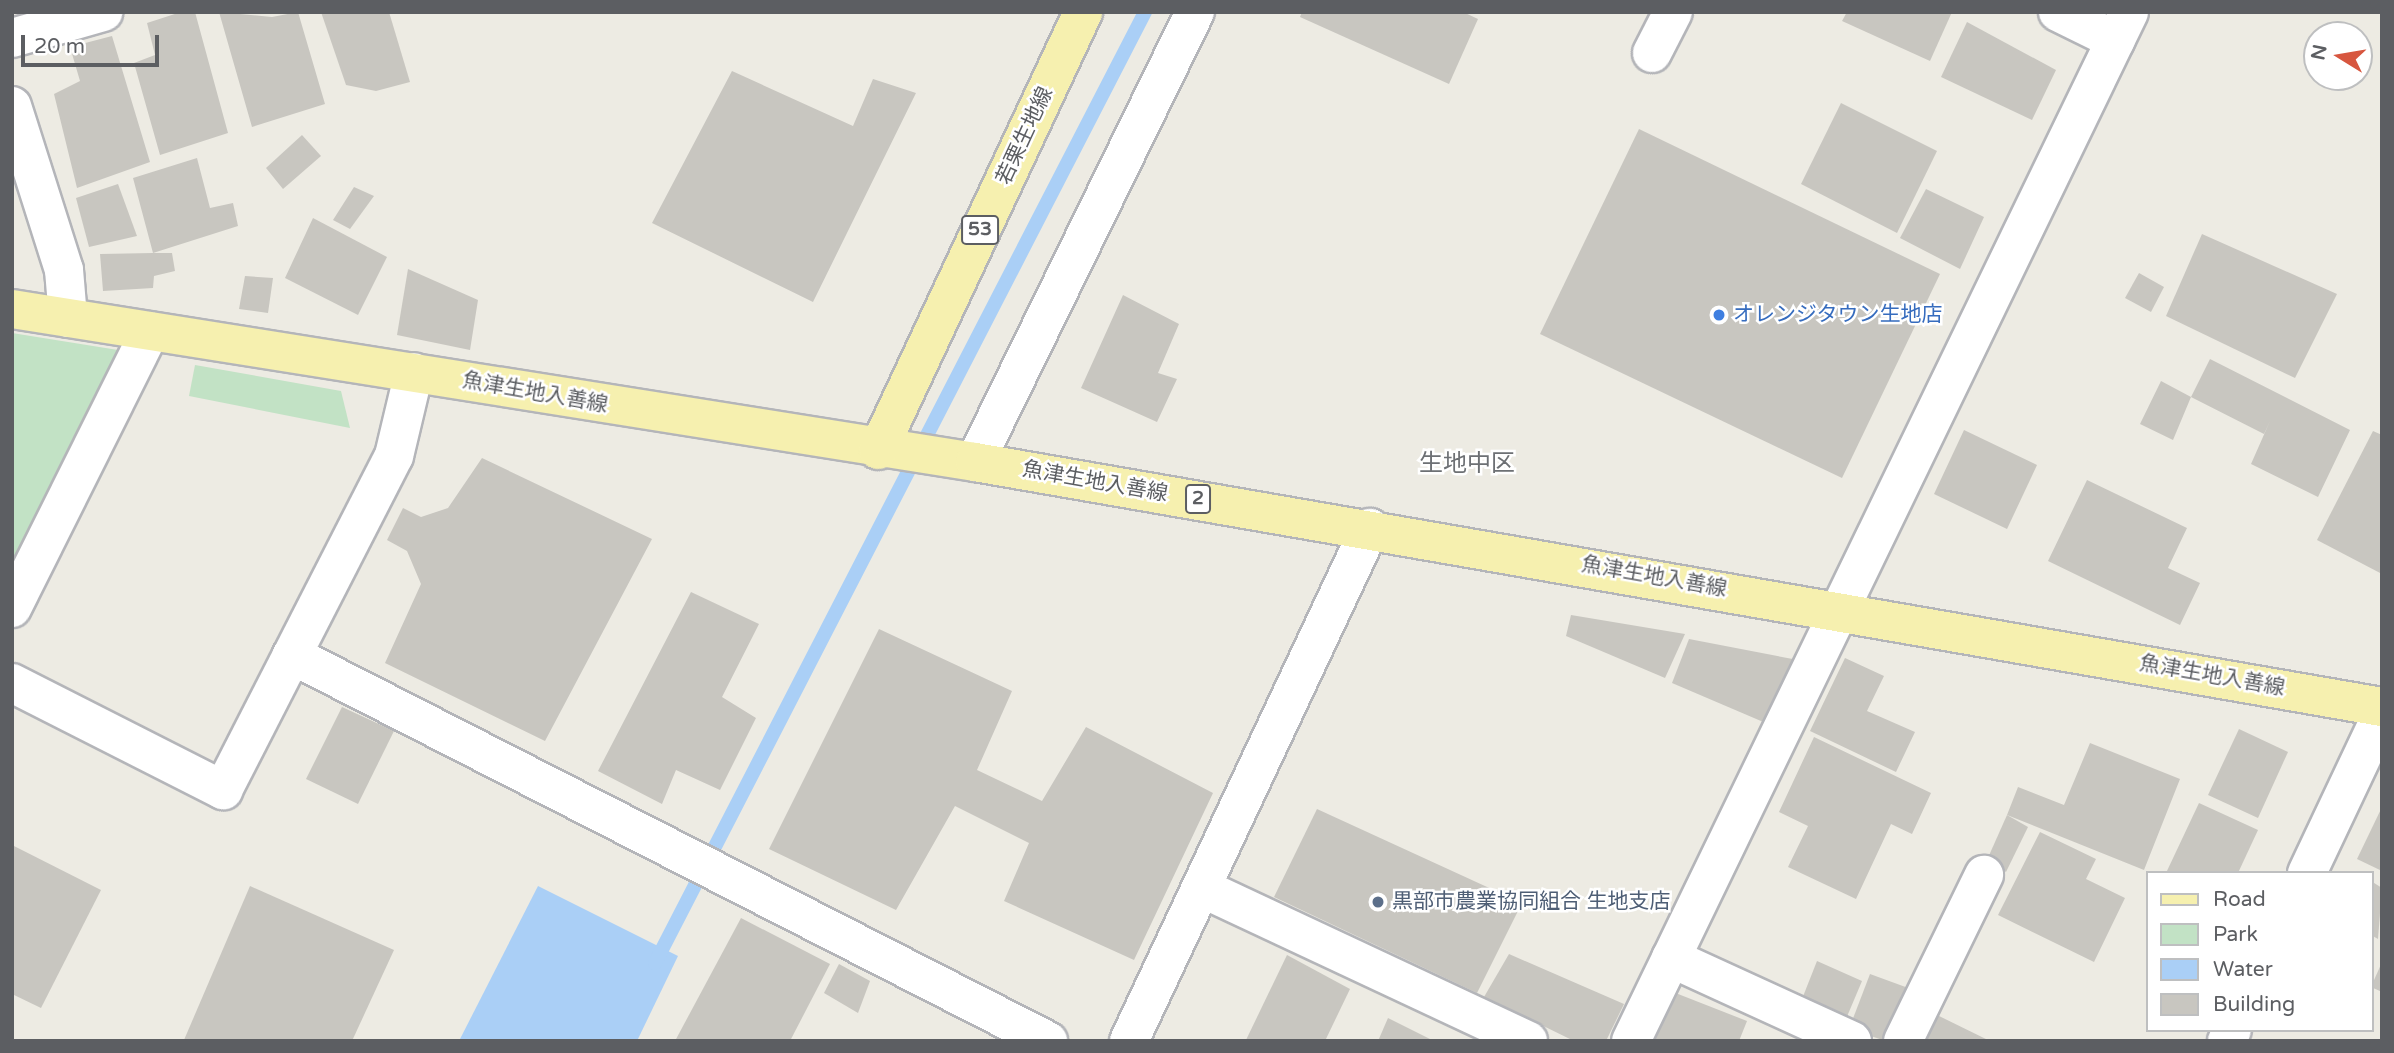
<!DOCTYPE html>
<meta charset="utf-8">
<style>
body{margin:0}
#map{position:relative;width:2394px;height:1053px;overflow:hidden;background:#edebe3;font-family:"Varela Round","Noto Sans JP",sans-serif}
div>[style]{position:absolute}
.green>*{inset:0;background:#c2e2c5}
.water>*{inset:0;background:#aacff6}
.stream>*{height:14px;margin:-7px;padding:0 7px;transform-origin:7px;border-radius:7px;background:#aacff6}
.building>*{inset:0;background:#c8c6c0}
.roads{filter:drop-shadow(2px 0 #b4b5b9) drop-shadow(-2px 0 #b4b5b9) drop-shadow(0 2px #b4b5b9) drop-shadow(0 -2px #b4b5b9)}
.minor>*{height:38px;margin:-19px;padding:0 19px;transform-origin:19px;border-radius:19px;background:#fff}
.major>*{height:38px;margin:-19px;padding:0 19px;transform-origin:19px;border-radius:19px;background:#f6f0af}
.dots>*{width:19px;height:19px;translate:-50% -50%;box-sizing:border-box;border:4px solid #fff;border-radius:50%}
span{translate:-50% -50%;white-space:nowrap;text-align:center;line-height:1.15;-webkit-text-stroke:5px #fff;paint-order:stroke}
.shield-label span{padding:2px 5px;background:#fff;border:2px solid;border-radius:5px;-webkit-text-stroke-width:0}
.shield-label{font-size:19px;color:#5c5e62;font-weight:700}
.street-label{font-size:21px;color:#5c5e62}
.shop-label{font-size:21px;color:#366cbe}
.left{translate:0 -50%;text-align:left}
.service-label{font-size:21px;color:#4e5e75}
.quarter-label{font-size:24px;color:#6d7074}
.frame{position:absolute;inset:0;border:14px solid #5c5e62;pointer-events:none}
.legend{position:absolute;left:2146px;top:871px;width:228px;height:161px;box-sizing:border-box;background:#fff;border:2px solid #bebfc0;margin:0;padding:9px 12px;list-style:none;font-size:21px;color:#5c5e62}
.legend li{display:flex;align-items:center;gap:14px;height:35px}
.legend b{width:35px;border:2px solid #bebfc0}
.north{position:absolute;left:2303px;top:21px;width:70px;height:70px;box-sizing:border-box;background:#fff;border:2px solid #bebfc0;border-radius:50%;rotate:281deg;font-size:19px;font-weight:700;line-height:28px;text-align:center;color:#5c5e62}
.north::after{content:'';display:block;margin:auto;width:24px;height:32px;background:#d7563f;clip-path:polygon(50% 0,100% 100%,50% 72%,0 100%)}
.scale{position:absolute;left:21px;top:35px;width:138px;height:32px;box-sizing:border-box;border:4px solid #5c5e62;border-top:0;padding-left:9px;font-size:21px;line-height:24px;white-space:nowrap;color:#5c5e62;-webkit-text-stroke:5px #fff;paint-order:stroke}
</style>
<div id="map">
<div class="green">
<i style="clip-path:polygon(12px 333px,118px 350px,12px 570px)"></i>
<i style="clip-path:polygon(195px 365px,341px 391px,350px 428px,189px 396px)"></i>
</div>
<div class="water">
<i style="clip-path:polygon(538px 886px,678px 956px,637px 1041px,459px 1041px)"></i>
</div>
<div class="stream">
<i style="left:655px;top:963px;width:1070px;rotate:-62.74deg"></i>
</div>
<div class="building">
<i style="clip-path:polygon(181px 12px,195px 12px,228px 133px,160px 155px,134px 63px,155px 55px,147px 23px)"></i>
<i style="clip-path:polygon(219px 12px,272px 17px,298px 12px,325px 104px,252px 127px)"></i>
<i style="clip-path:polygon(321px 12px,389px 12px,410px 82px,376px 91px,346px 85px)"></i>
<i style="clip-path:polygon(1302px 12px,1463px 12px,1478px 19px,1449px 84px,1300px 17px)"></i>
<i style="clip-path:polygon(1847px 12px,1952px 12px,1930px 61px,1842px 21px)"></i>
<i style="clip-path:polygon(1967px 22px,2056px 70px,2032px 120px,1941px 77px)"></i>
<i style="clip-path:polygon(112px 36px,150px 162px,77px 188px,54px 94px,80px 81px,70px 47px)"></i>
<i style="clip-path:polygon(732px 71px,853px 126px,873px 79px,916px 93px,813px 302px,652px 223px)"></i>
<i style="clip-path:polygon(1841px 103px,1937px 151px,1897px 233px,1801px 184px)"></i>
<i style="clip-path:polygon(1639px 129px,1940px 274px,1842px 478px,1540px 334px)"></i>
<i style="clip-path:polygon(302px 135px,321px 156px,283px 189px,266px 168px)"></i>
<i style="clip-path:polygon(197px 158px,210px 208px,233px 203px,238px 226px,153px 253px,133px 178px)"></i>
<i style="clip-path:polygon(118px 184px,137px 236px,89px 247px,76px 198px)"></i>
<i style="clip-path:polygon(354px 187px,374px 196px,350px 229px,333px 220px)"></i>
<i style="clip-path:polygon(1926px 189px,1984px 217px,1960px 269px,1900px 238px)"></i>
<i style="clip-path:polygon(313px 218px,387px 257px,358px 315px,285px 278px)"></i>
<i style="clip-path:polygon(2202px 234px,2337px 294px,2295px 378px,2166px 316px)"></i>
<i style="clip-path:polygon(153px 253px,172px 253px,175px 271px,154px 276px,153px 288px,103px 291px,100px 254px)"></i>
<i style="clip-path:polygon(408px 269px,478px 300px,470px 350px,397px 335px)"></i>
<i style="clip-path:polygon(2139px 273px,2164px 287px,2151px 312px,2125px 298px)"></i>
<i style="clip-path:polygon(245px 276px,273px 278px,268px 313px,239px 309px)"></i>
<i style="clip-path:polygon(1123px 295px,1179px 324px,1158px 373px,1177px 379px,1157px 422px,1081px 388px)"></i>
<i style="clip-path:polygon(2210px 359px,2350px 430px,2318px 497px,2251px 464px,2270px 421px,2264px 434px,2191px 397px,2173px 440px,2140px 424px,2161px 381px,2191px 397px)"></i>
<i style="clip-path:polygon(1964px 430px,2037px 465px,2007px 529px,1934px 494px)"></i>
<i style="clip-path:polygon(2373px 431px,2382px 435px,2382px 574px,2317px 540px)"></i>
<i style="clip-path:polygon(482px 458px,652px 539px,545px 741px,385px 663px,421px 584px,407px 551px,387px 540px,403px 508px,421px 517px,448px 508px)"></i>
<i style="clip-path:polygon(2087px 480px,2187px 528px,2168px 568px,2200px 583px,2180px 625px,2048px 561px)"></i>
<i style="clip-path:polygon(691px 592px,759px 624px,722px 697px,756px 718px,720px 790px,676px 770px,662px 804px,598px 771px)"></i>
<i style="clip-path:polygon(1571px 615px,1685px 634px,1665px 678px,1566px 636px)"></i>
<i style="clip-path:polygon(879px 629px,1012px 691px,977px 770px,1042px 801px,1086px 727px,1213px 793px,1134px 960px,1004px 901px,1029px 843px,955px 806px,896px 910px,769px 849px)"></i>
<i style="clip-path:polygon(1689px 639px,1798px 660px,1768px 724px,1672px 683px)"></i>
<i style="clip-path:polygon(1845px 658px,1884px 676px,1867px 711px,1915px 732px,1896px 772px,1810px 731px)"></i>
<i style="clip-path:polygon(342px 707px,394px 731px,358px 804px,306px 779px)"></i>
<i style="clip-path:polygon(2239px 729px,2288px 752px,2258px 818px,2208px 795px)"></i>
<i style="clip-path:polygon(1814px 737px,1931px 793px,1912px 834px,1891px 824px,1856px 899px,1788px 867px,1808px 826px,1779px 812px)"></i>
<i style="clip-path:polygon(2090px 743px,2180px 779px,2144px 870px,2007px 815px,2018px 787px,2064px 805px)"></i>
<i style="clip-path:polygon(2199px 803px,2258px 830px,2238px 873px,2166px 873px)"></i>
<i style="clip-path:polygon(2382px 807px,2382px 871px,2357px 859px)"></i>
<i style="clip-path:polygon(1317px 809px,1522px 903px,1477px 993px,1274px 897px)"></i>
<i style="clip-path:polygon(2007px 815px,2028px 827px,2006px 872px,1987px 860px)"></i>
<i style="clip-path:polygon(2040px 832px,2096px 859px,2086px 879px,2125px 898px,2094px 962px,1998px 915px)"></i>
<i style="clip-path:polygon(12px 845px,101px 890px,41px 1008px,12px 994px)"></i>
<i style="clip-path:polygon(2371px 881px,2382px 888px,2378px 939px,2371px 935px)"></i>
<i style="clip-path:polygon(250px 886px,394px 950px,352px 1041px,184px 1040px)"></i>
<i style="clip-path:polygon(741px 918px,830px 964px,790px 1041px,675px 1041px)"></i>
<i style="clip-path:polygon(1509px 954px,1624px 1004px,1606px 1041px,1574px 1041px,1484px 997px)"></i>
<i style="clip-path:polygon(1287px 955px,1350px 989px,1325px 1041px,1246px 1040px)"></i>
<i style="clip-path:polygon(1817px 961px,1862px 981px,1846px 1019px,1802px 999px)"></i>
<i style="clip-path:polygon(2382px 962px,2382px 992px,2371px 987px)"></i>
<i style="clip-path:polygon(839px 964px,870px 981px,858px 1013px,824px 993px)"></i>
<i style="clip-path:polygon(1870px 974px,1911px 989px,1886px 1041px,1849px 1029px)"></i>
<i style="clip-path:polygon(1673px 992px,1747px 1021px,1739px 1041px,1654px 1041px)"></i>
<i style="clip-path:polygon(1937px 1015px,1990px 1041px,1926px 1041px)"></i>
<i style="clip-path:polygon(1388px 1018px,1434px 1041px,1378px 1041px)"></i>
</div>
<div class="roads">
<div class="minor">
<i style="left:2058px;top:12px;width:64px;rotate:26.2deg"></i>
<i style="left:12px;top:38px;width:95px;rotate:-15.9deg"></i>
<i style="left:1652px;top:53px;width:46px;rotate:-62.9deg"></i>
<i style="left:12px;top:106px;width:172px;rotate:72.4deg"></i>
<i style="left:64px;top:270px;width:48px;rotate:85.2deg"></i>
<i style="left:975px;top:462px;width:501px;rotate:-63.95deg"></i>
<i style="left:12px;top:608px;width:309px;rotate:-63.5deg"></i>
<i style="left:292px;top:655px;width:849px;rotate:27.05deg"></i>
<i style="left:12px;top:683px;width:237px;rotate:26.9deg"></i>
<i style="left:223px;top:790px;width:375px;rotate:-62.9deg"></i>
<i style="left:394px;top:456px;width:86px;rotate:-76.6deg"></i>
<i style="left:2307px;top:873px;width:166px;rotate:-64.7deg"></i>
<i style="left:2378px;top:723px;width:17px;rotate:-83deg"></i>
<i style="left:1202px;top:888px;width:360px;rotate:25.1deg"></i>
<i style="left:1671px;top:958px;width:199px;rotate:24.6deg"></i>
<i style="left:1129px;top:1041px;width:567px;rotate:-64.84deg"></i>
<i style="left:1631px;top:1041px;width:1143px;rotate:-64.17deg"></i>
<i style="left:1903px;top:1041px;width:185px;rotate:-64deg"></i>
<i style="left:2227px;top:1041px;width:12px;rotate:-66deg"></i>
</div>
<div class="major">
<i style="left:12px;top:309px;width:975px;rotate:9.03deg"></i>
<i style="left:975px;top:462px;width:1428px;rotate:9.88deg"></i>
<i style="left:878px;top:450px;width:484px;rotate:-64.9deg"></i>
</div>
</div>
<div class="dots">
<i style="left:1719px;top:315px;background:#3f7fe0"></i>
<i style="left:1378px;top:902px;background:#5c6f8a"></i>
</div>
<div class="shield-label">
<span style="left:980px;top:230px">53</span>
<span style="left:1198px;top:499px">2</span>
</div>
<div class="street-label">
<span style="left:1025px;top:136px;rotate:-65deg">若栗生地線</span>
<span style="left:535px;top:393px;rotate:10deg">魚津生地入善線</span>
<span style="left:1095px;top:482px;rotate:10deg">魚津生地入善線</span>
<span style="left:1654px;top:577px;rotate:10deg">魚津生地入善線</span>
<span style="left:2212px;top:676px;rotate:10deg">魚津生地入善線</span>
</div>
<div class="shop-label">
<span class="left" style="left:1733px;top:315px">オレンジタウン生地店</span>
</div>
<div class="service-label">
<span class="left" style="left:1392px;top:902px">黒部市農業協同組合 生地支店</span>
</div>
<div class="quarter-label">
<span style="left:1467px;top:464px">生地中区</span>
</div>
<div class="frame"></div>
<ul class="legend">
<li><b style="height:9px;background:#f6f0af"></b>Road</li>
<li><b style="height:19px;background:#c2e2c5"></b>Park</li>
<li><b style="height:19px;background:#aacff6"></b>Water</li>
<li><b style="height:19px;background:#c8c6c0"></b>Building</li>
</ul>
<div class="north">N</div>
<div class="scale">20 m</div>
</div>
